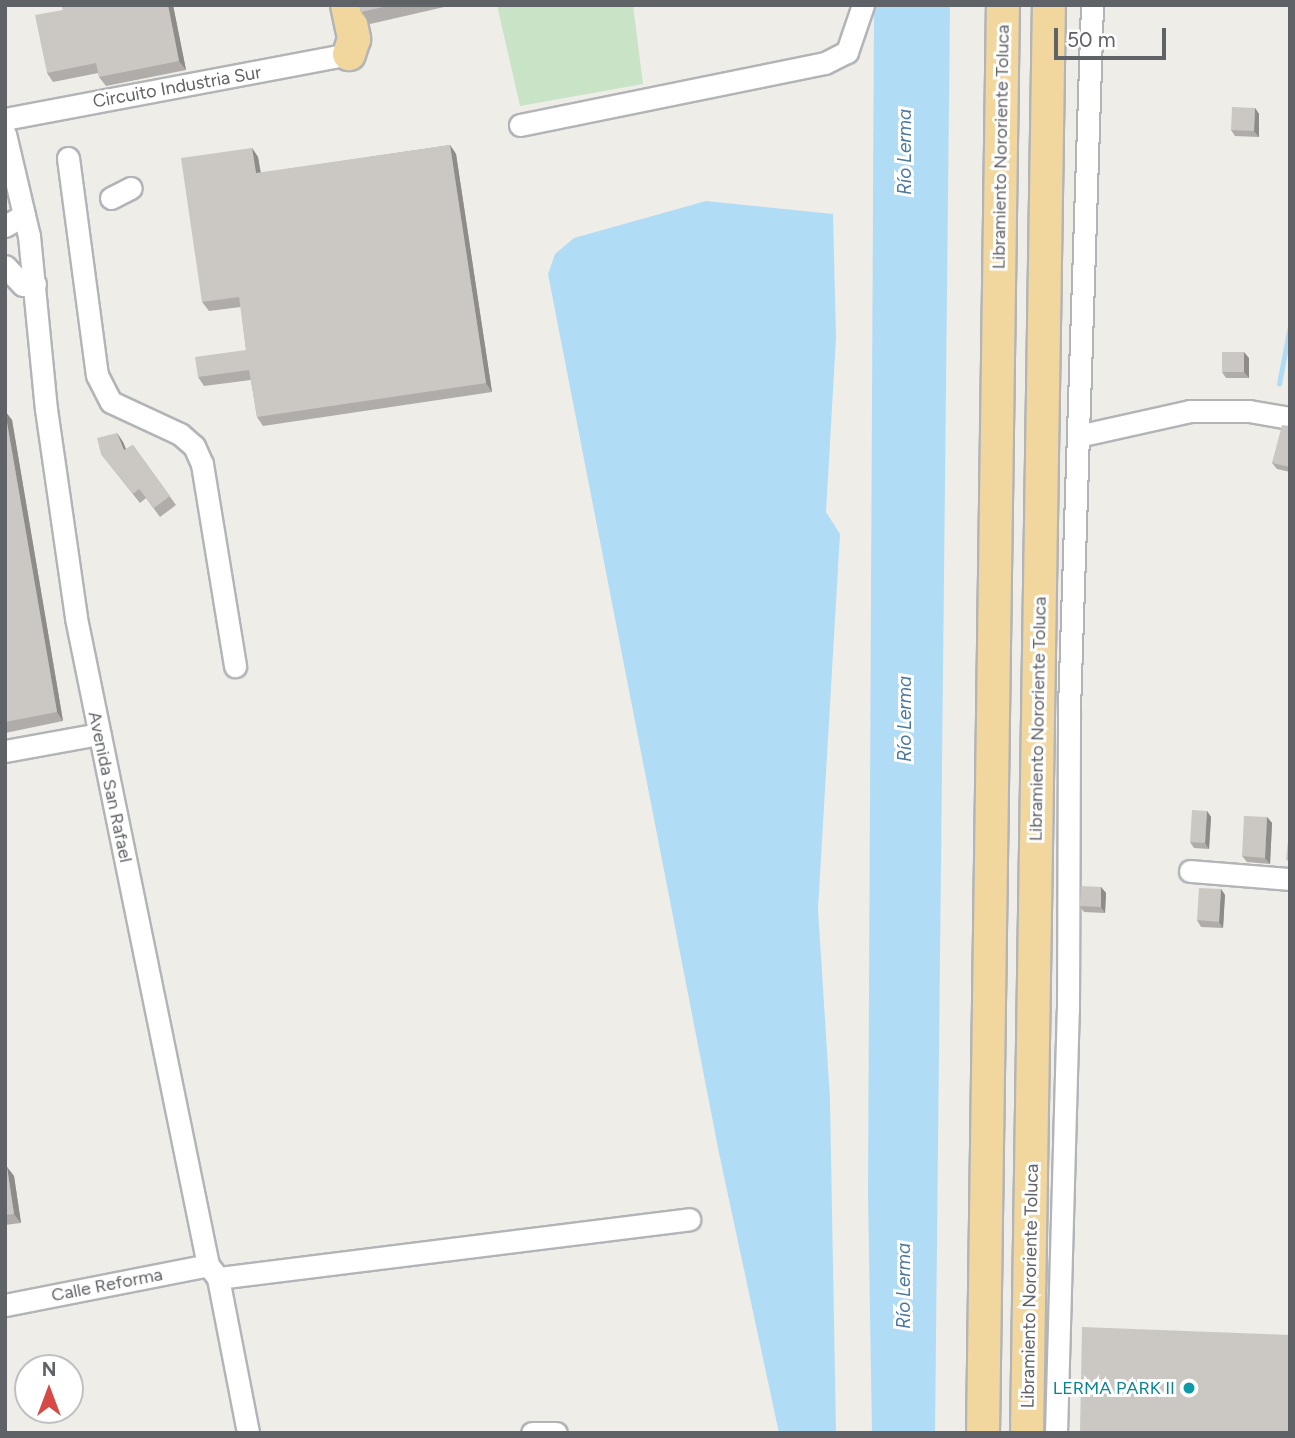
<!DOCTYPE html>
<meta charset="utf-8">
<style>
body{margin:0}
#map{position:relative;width:1295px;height:1438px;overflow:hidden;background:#efede8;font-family:Figtree,sans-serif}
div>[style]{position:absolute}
.green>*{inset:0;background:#c9e3c7}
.water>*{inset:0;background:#b1dcf5}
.stream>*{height:4.5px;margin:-2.25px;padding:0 2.25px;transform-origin:2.25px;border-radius:2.25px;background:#b1dcf5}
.roads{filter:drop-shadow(2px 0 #b2b4b8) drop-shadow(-2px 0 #b2b4b8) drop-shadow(0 2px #b2b4b8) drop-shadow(0 -2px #b2b4b8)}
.minor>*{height:21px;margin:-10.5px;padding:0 10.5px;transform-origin:10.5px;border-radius:10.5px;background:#fff}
.highway>*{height:32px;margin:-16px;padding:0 16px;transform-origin:16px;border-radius:16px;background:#f1d69d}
.wall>*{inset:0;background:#afaca9}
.shaded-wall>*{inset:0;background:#8e8c89}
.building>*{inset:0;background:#cbc8c4}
.dots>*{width:19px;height:19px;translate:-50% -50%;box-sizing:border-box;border:4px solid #fff;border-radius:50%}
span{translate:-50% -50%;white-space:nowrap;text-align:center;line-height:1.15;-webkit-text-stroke:6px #fff;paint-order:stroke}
.street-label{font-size:18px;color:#5f6266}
.culture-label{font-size:18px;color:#0d838f}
.right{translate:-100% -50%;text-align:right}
.water-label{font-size:19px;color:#4c799e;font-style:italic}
.frame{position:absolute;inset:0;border:7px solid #5f6266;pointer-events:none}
.north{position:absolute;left:14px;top:1354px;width:70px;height:70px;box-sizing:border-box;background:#fff;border:2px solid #bfc0c2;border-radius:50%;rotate:0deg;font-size:19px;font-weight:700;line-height:28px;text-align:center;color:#5f6266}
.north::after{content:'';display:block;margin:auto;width:24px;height:32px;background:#d64947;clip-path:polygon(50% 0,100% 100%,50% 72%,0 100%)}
.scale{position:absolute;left:1054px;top:28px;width:112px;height:32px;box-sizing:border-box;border:4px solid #5f6266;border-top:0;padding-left:9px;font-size:21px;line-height:24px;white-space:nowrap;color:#5f6266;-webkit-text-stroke:5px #fff;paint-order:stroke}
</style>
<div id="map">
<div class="green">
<i style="clip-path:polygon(497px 5px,633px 5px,643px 84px,520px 106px)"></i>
</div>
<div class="water">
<i style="clip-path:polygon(874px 5px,950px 5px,935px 1433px,872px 1433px,868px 1193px)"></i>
<i style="clip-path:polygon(706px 201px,833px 214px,836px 338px,826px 512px,840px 534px,818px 909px,830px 1099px,836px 1433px,779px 1433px,719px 1153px,548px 274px,555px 254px,574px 238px)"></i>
</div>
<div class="stream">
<i style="left:1279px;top:384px;width:59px;rotate:-79.3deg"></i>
</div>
<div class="roads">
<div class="minor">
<i style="left:5px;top:119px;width:350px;rotate:-10.7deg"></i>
<i style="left:520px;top:125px;width:311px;rotate:-11.5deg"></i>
<i style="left:825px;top:63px;width:25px;rotate:-27deg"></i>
<i style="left:847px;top:52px;width:50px;rotate:-71.2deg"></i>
<i style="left:5px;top:134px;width:105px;rotate:76.8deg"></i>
<i style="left:29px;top:236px;width:174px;rotate:84.4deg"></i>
<i style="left:46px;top:409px;width:211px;rotate:81.8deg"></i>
<i style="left:76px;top:618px;width:660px;rotate:78.47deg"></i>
<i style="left:208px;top:1265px;width:16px;rotate:52deg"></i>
<i style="left:218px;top:1278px;width:158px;rotate:79deg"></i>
<i style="left:68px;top:158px;width:219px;rotate:82.4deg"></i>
<i style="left:97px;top:375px;width:30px;rotate:63deg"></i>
<i style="left:111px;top:402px;width:76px;rotate:24.9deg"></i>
<i style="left:180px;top:434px;width:18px;rotate:41deg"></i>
<i style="left:194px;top:446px;width:20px;rotate:66deg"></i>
<i style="left:202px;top:464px;width:205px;rotate:80.7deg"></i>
<i style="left:111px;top:198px;width:22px;rotate:-27deg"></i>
<i style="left:5px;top:226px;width:22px;rotate:-30deg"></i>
<i style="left:5px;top:266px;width:26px;rotate:47deg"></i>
<i style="left:23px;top:285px;width:12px;rotate:-5deg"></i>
<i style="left:1078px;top:436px;width:115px;rotate:-12.6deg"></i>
<i style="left:1190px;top:411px;width:59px"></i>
<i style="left:1249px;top:411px;width:42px;rotate:9.7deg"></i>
<i style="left:5px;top:751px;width:96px;rotate:-10.3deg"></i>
<i style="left:1190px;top:871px;width:100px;rotate:4.6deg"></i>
<i style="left:218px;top:1278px;width:475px;rotate:-7.1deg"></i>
<i style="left:5px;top:1305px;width:207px;rotate:-11.1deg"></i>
<i style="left:532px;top:1433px;width:24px"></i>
<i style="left:1056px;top:1433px;width:423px;rotate:-88.4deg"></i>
<i style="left:1068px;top:1010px;width:301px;rotate:-89.8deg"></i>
<i style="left:1069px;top:709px;width:704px;rotate:-88.13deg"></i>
</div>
<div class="highway">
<i style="left:347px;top:5px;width:35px;rotate:78deg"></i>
<i style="left:354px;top:39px;width:16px;rotate:108deg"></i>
<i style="left:983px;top:1433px;width:1428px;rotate:-89.2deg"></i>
<i style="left:1027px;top:1433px;width:1428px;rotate:-89.12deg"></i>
</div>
</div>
<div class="wall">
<i style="clip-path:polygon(62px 5px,173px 5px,186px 70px,106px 86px,99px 77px,98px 73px,53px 82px,47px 73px,63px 10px)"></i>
<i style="clip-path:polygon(359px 5px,453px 5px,370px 24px,361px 12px)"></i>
<i style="clip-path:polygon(1255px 108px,1259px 114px,1259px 137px,1235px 136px,1231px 130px)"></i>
<i style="clip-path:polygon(450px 145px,456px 154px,492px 392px,263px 426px,257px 417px,251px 380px,204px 386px,198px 377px,246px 350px,241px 307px,209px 311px,202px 302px,252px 148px,258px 157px,261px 173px)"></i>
<i style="clip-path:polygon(1249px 358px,1249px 378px,1226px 378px,1222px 372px)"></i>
<i style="clip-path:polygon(5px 411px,12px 420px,63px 721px,5px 733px)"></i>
<i style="clip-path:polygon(1290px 426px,1290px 472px,1277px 469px,1272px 463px)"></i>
<i style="clip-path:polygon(117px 433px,123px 442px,126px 449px,133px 445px,176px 505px,160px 517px,146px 498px,140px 503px,101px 454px)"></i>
<i style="clip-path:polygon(1207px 811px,1211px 817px,1209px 849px,1194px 848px,1190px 842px)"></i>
<i style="clip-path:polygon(1267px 817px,1272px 823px,1270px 864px,1247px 862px,1242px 856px)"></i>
<i style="clip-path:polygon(1101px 887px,1106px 893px,1105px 913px,1084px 912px,1080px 906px)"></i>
<i style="clip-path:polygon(1221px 889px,1225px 895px,1223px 928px,1201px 927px,1197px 920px)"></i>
<i style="clip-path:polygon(5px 1167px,7px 1167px,14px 1176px,21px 1223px,5px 1225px)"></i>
</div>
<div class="shaded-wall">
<i style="clip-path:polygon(168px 5px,173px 5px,186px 70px,179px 61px)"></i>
<i style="clip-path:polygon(1255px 108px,1259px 114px,1259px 137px,1254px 131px)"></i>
<i style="clip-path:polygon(450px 145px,456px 154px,492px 392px,486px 383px)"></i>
<i style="clip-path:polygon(252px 148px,258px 157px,262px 182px,256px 173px)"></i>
<i style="clip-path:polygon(1244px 352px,1249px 358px,1249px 378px,1244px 372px)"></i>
<i style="clip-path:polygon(5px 411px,12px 420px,63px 721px,57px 712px)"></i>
<i style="clip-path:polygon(117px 433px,123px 442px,130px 459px,124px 450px)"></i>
<i style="clip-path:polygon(1207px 811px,1211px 817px,1209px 849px,1205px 843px)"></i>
<i style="clip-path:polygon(1267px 817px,1272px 823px,1270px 864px,1265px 858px)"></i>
<i style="clip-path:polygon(1101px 887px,1106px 893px,1105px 913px,1101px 907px)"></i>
<i style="clip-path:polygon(1221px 889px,1225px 895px,1223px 928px,1219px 922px)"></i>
<i style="clip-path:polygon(7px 1167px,14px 1176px,21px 1223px,14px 1214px)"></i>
</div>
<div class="building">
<i style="clip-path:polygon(62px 5px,168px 5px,179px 61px,99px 77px,96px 63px,47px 73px,35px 15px,63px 10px)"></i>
<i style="clip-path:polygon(359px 5px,392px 5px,361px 12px)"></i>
<i style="clip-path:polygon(1290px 61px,1290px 89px,1288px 89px)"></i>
<i style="clip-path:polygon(1232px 107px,1255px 108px,1254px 131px,1231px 130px)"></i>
<i style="clip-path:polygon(450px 145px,486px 383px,257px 417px,249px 370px,198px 377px,195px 357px,246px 350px,239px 297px,202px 302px,181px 158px,252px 148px,256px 173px)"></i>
<i style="clip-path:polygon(1222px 352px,1244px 352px,1244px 372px,1222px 372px)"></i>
<i style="clip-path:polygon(5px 411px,57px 712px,5px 722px)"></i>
<i style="clip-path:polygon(1282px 425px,1290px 426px,1290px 467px,1272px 463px)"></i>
<i style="clip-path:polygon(117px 433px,124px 450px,133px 445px,170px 496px,154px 508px,139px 489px,133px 494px,101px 454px,97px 438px)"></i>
<i style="clip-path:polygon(1192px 810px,1207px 811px,1205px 843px,1190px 842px)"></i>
<i style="clip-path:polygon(1244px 816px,1267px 817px,1265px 858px,1242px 856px)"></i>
<i style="clip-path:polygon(1290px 822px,1290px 861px,1286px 860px)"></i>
<i style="clip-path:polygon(1081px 886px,1101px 887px,1101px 907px,1080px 906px)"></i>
<i style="clip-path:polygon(1199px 888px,1221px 889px,1219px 922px,1197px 920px)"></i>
<i style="clip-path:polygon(5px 1167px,7px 1167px,14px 1214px,5px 1215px)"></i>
<i style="clip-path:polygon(1082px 1327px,1290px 1335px,1290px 1433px,1080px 1433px)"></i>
</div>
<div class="dots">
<i style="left:1189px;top:1388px;background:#0f9aa8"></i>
</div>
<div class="street-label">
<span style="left:177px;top:87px;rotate:-10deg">Circuito Industria Sur</span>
<span style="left:1001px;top:147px;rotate:-89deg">Libramiento Nororiente Toluca</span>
<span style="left:1038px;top:719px;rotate:-89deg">Libramiento Nororiente Toluca</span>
<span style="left:110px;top:787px;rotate:78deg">Avenida San Rafael</span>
<span style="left:107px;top:1285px;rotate:-11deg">Calle Reforma</span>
<span style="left:1030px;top:1286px;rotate:-89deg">Libramiento Nororiente Toluca</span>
</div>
<div class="culture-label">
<span class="right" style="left:1175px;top:1388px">LERMA PARK II</span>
</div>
<div class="water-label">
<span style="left:905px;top:152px;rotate:-90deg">Río Lerma</span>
<span style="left:905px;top:719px;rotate:-90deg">Río Lerma</span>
<span style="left:904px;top:1286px;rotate:-90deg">Río Lerma</span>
</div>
<div class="frame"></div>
<div class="north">N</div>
<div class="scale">50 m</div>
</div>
